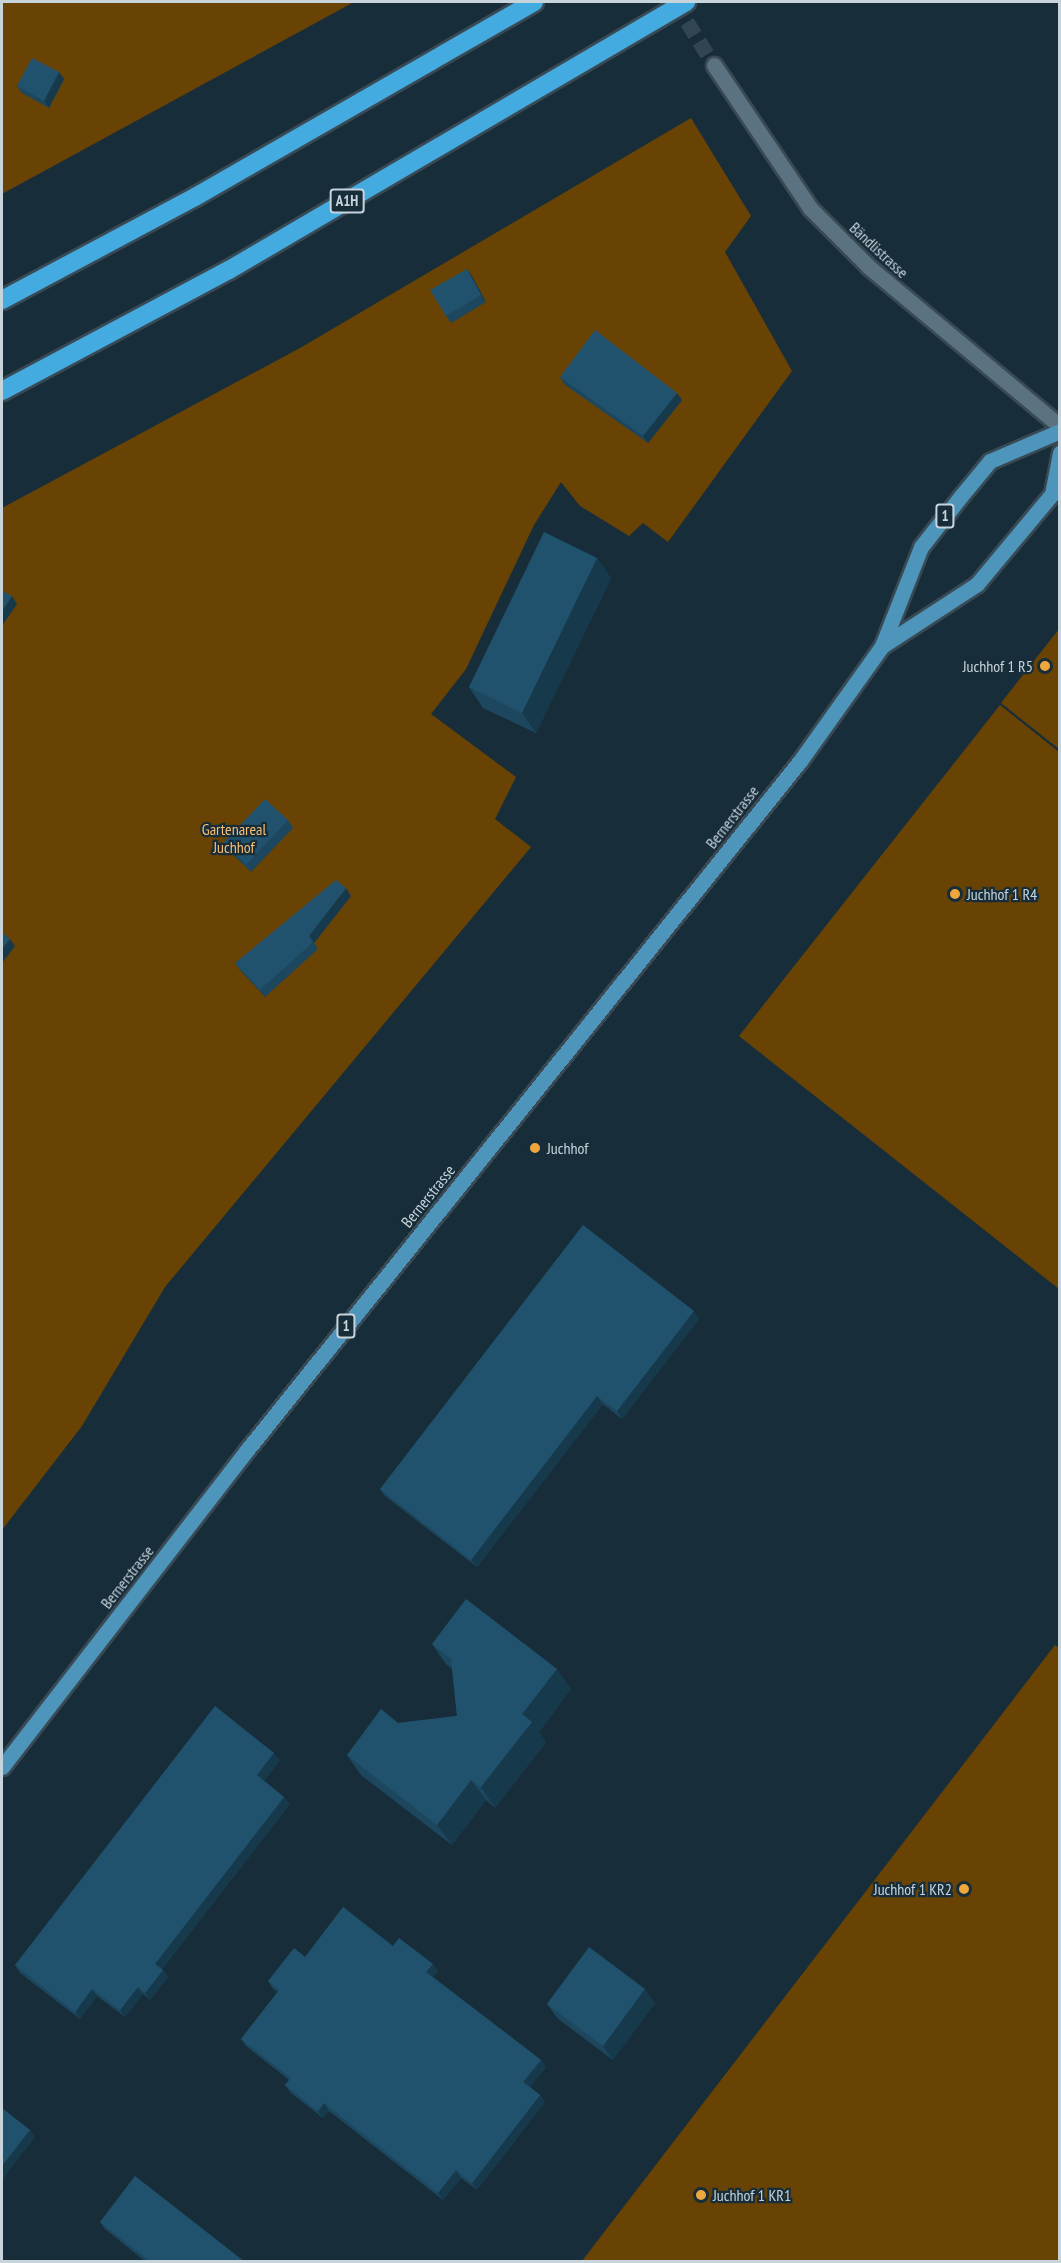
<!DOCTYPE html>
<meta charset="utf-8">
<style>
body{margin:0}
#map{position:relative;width:1061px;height:2263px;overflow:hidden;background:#182d3a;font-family:"PT Sans Narrow",sans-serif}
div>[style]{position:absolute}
.green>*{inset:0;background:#684304}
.minor-tunnel>*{height:15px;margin-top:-7.5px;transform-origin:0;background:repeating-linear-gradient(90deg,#324652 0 15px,transparent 0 23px)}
.roads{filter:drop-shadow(2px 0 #394a55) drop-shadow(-2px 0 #394a55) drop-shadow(0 2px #394a55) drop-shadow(0 -2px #394a55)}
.minor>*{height:15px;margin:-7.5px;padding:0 7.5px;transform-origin:7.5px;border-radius:7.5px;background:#5b7381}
.major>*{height:15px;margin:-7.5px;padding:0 7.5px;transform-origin:7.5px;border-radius:7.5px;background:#4d95bb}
.highway>*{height:18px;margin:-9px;padding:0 9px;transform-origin:9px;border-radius:9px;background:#44abe1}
.wall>*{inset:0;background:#1c475e}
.shaded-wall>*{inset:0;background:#17394c}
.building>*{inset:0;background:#21526d}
.dots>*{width:16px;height:16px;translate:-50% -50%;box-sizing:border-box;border:3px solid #182d3a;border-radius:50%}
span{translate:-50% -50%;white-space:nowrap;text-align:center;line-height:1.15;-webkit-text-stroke:4.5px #182d3a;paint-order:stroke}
.shield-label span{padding:2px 4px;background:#182d3a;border:2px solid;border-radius:4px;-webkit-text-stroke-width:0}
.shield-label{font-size:15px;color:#c7d4dc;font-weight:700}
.street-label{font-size:16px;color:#c7d4dc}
.poi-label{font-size:16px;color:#c7d4dc}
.right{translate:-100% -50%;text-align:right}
.left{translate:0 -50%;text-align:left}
.park-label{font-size:16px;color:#f9bf72}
.frame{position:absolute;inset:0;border:3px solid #c7d4dc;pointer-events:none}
</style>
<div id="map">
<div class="green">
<i style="clip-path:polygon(2px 2px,354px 2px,2px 194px)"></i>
<i style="clip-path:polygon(691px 118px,751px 216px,725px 252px,792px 371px,668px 542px,643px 523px,629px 536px,580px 506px,561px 482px,534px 525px,466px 669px,431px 714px,516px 777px,495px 819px,531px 847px,165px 1287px,82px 1426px,2px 1530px,2px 508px,300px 348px)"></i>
<i style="clip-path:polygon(1059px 629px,1059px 749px,1001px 703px)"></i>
<i style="clip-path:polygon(1000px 705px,1059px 752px,1059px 1289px,739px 1036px)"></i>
<i style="clip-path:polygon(1055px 1645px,1060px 1649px,1059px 2261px,582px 2261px)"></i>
</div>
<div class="minor-tunnel">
<i style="left:675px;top:2px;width:74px;rotate:58.2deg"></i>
</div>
<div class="roads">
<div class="minor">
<i style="left:714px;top:65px;width:172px;rotate:56.1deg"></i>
<i style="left:810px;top:208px;width:83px;rotate:45deg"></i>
<i style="left:869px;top:267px;width:249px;rotate:39.8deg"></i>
</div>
<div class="major">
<i style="left:882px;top:646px;width:113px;rotate:-33.1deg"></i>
<i style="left:977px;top:584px;width:117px;rotate:-50.2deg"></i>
<i style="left:1052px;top:494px;width:42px;rotate:-79deg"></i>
<i style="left:2px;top:1767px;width:401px;rotate:-52.3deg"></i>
<i style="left:247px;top:1450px;width:883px;rotate:-51.25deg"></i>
<i style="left:800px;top:761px;width:141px;rotate:-54.5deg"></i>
<i style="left:882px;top:646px;width:106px;rotate:-68.5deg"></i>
<i style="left:921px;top:547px;width:65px;rotate:-51.9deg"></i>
<i style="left:961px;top:496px;width:45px;rotate:-50.4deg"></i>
<i style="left:990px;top:461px;width:76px;rotate:-23.2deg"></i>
</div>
<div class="highway">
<i style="left:2px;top:300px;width:219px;rotate:-28.1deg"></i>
<i style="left:195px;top:197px;width:391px;rotate:-29.9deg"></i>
<i style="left:2px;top:391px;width:257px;rotate:-28.1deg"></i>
<i style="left:229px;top:270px;width:530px;rotate:-30.39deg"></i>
</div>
</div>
<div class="wall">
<i style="clip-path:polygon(59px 72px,64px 79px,49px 108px,22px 93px,17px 86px)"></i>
<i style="clip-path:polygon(467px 269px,486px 302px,451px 323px,446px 316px)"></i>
<i style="clip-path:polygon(560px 377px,682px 400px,648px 443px,565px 385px)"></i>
<i style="clip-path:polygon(597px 558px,611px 578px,536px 733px,483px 708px,469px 687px)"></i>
<i style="clip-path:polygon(288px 820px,293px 828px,251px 872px,228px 850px,223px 843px)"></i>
<i style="clip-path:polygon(351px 896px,314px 943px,318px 949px,265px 997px,240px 970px,235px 963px)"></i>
<i style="clip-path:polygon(699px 1319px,622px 1419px,603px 1404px,477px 1567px,385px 1496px,380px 1489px)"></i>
<i style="clip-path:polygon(432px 1644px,571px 1689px,539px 1732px,546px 1742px,495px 1808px,486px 1800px,452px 1845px,361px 1775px,347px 1755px,398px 1723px,457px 1716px,452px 1669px,446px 1664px)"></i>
<i style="clip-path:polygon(280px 1760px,264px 1781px,290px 1804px,162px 1969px,168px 1977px,150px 2000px,143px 1994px,125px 2017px,97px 1996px,80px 2019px,20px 1973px,15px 1965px)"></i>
<i style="clip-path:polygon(393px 1946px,438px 1971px,433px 1977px,541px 2060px,546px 2067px,530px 2087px,540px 2095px,545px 2102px,477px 2190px,461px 2178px,443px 2200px,329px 2111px,323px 2118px,291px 2093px,285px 2085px,289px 2080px,246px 2046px,241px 2039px,278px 1992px,273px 1989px,268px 1981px)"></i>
<i style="clip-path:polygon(655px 2003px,613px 2060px,557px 2018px,547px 2004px)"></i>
<i style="clip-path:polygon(100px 2222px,245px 2262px,146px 2262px,105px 2229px)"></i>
</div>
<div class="shaded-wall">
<i style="clip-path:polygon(59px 72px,64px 79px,49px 108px,44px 101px)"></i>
<i style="clip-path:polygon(467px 269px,472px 276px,486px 302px,481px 295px)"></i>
<i style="clip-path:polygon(677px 393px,682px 400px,648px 443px,643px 436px)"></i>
<i style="clip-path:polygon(597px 558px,611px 578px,536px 733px,522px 713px)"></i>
<i style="clip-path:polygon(12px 596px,17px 604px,2px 626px,2px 611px)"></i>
<i style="clip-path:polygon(346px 888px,351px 896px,314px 943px,309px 936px)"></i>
<i style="clip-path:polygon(10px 939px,15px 946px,2px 963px,2px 949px)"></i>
<i style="clip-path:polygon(694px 1311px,699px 1319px,622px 1419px,617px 1411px)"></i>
<i style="clip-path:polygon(597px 1396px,603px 1404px,477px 1567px,471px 1560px)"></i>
<i style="clip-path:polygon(557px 1669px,571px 1689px,539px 1732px,546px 1742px,495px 1808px,481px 1787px,522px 1714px)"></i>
<i style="clip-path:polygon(274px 1753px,280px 1760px,262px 1783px,257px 1775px)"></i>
<i style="clip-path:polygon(471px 1780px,486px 1800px,452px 1845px,437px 1825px)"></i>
<i style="clip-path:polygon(284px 1797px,290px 1804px,160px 1971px,155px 1964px)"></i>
<i style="clip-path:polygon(433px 1964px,438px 1971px,431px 1979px,426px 1972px)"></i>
<i style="clip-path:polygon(163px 1970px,168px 1977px,150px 2000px,145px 1993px)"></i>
<i style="clip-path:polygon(138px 1987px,143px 1994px,125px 2017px,120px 2010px)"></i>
<i style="clip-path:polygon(92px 1989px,97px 1996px,80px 2019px,75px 2012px)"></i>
<i style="clip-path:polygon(645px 1989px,655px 2003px,613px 2060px,603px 2046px)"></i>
<i style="clip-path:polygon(541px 2060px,546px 2067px,528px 2089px,523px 2082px)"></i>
<i style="clip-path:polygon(540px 2095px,545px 2102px,477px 2190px,472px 2183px)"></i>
<i style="clip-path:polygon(324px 2103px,329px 2111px,323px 2118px,318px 2111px)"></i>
<i style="clip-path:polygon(30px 2130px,35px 2137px,2px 2180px,2px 2166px)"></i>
<i style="clip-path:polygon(456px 2170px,461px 2178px,443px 2200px,438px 2193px)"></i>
</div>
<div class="building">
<i style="clip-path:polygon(32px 58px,59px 72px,44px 101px,17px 86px)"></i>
<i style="clip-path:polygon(467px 269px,481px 295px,446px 316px,430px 290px)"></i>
<i style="clip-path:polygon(595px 330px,677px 393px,643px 436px,560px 377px)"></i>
<i style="clip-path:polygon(544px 532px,597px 558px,522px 713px,469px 687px)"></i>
<i style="clip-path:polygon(2px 591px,12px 596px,2px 611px)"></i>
<i style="clip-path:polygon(265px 799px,288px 820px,246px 865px,223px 843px)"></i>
<i style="clip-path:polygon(336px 880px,346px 888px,309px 936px,313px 942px,260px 990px,235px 963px)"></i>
<i style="clip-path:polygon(2px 932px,10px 939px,2px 949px)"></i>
<i style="clip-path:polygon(583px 1225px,694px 1311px,617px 1411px,597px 1396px,471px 1560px,380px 1489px)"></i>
<i style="clip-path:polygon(466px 1599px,557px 1669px,522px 1714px,532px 1722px,481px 1787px,471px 1780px,437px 1825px,347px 1755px,381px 1709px,398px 1723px,457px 1716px,451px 1659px,432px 1644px)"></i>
<i style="clip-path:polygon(215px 1706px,274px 1753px,257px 1775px,284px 1797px,155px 1964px,163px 1970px,145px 1993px,138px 1987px,120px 2010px,92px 1989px,75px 2012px,15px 1965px)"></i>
<i style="clip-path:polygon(343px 1907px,393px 1946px,399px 1938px,433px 1964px,426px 1972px,541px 2060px,523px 2082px,540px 2095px,472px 2183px,456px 2170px,438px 2193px,324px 2103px,318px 2111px,285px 2085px,291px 2078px,241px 2039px,279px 1990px,268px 1981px,294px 1948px,305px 1957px)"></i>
<i style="clip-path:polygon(589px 1947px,645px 1989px,603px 2046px,547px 2004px)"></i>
<i style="clip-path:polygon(2px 2108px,30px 2130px,2px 2166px)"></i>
<i style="clip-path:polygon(135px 2176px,245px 2262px,151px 2262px,100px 2222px)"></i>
</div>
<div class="dots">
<i style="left:1045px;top:666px;background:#efa73d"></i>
<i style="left:955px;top:894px;background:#efa73d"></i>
<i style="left:535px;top:1148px;background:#efa73d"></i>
<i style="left:964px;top:1889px;background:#efa73d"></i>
<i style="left:701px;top:2195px;background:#efa73d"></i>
</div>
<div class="shield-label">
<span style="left:347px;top:201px">A1H</span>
<span style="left:945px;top:516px">1</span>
<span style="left:346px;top:1326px">1</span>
</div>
<div class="street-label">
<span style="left:879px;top:250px;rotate:43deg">Bändlistrasse</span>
<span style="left:732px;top:817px;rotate:-52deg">Bernerstrasse</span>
<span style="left:428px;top:1196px;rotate:-51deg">Bernerstrasse</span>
<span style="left:127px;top:1577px;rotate:-52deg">Bernerstrasse</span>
</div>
<div class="poi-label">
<span class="right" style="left:1033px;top:666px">Juchhof 1 R5</span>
<span class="left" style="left:967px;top:894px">Juchhof 1 R4</span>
<span class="left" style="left:547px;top:1148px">Juchhof</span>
<span class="right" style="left:952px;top:1889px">Juchhof 1 KR2</span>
<span class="left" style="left:713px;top:2195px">Juchhof 1 KR1</span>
</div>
<div class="park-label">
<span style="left:234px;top:838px">Gartenareal<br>Juchhof</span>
</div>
<div class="frame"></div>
</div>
